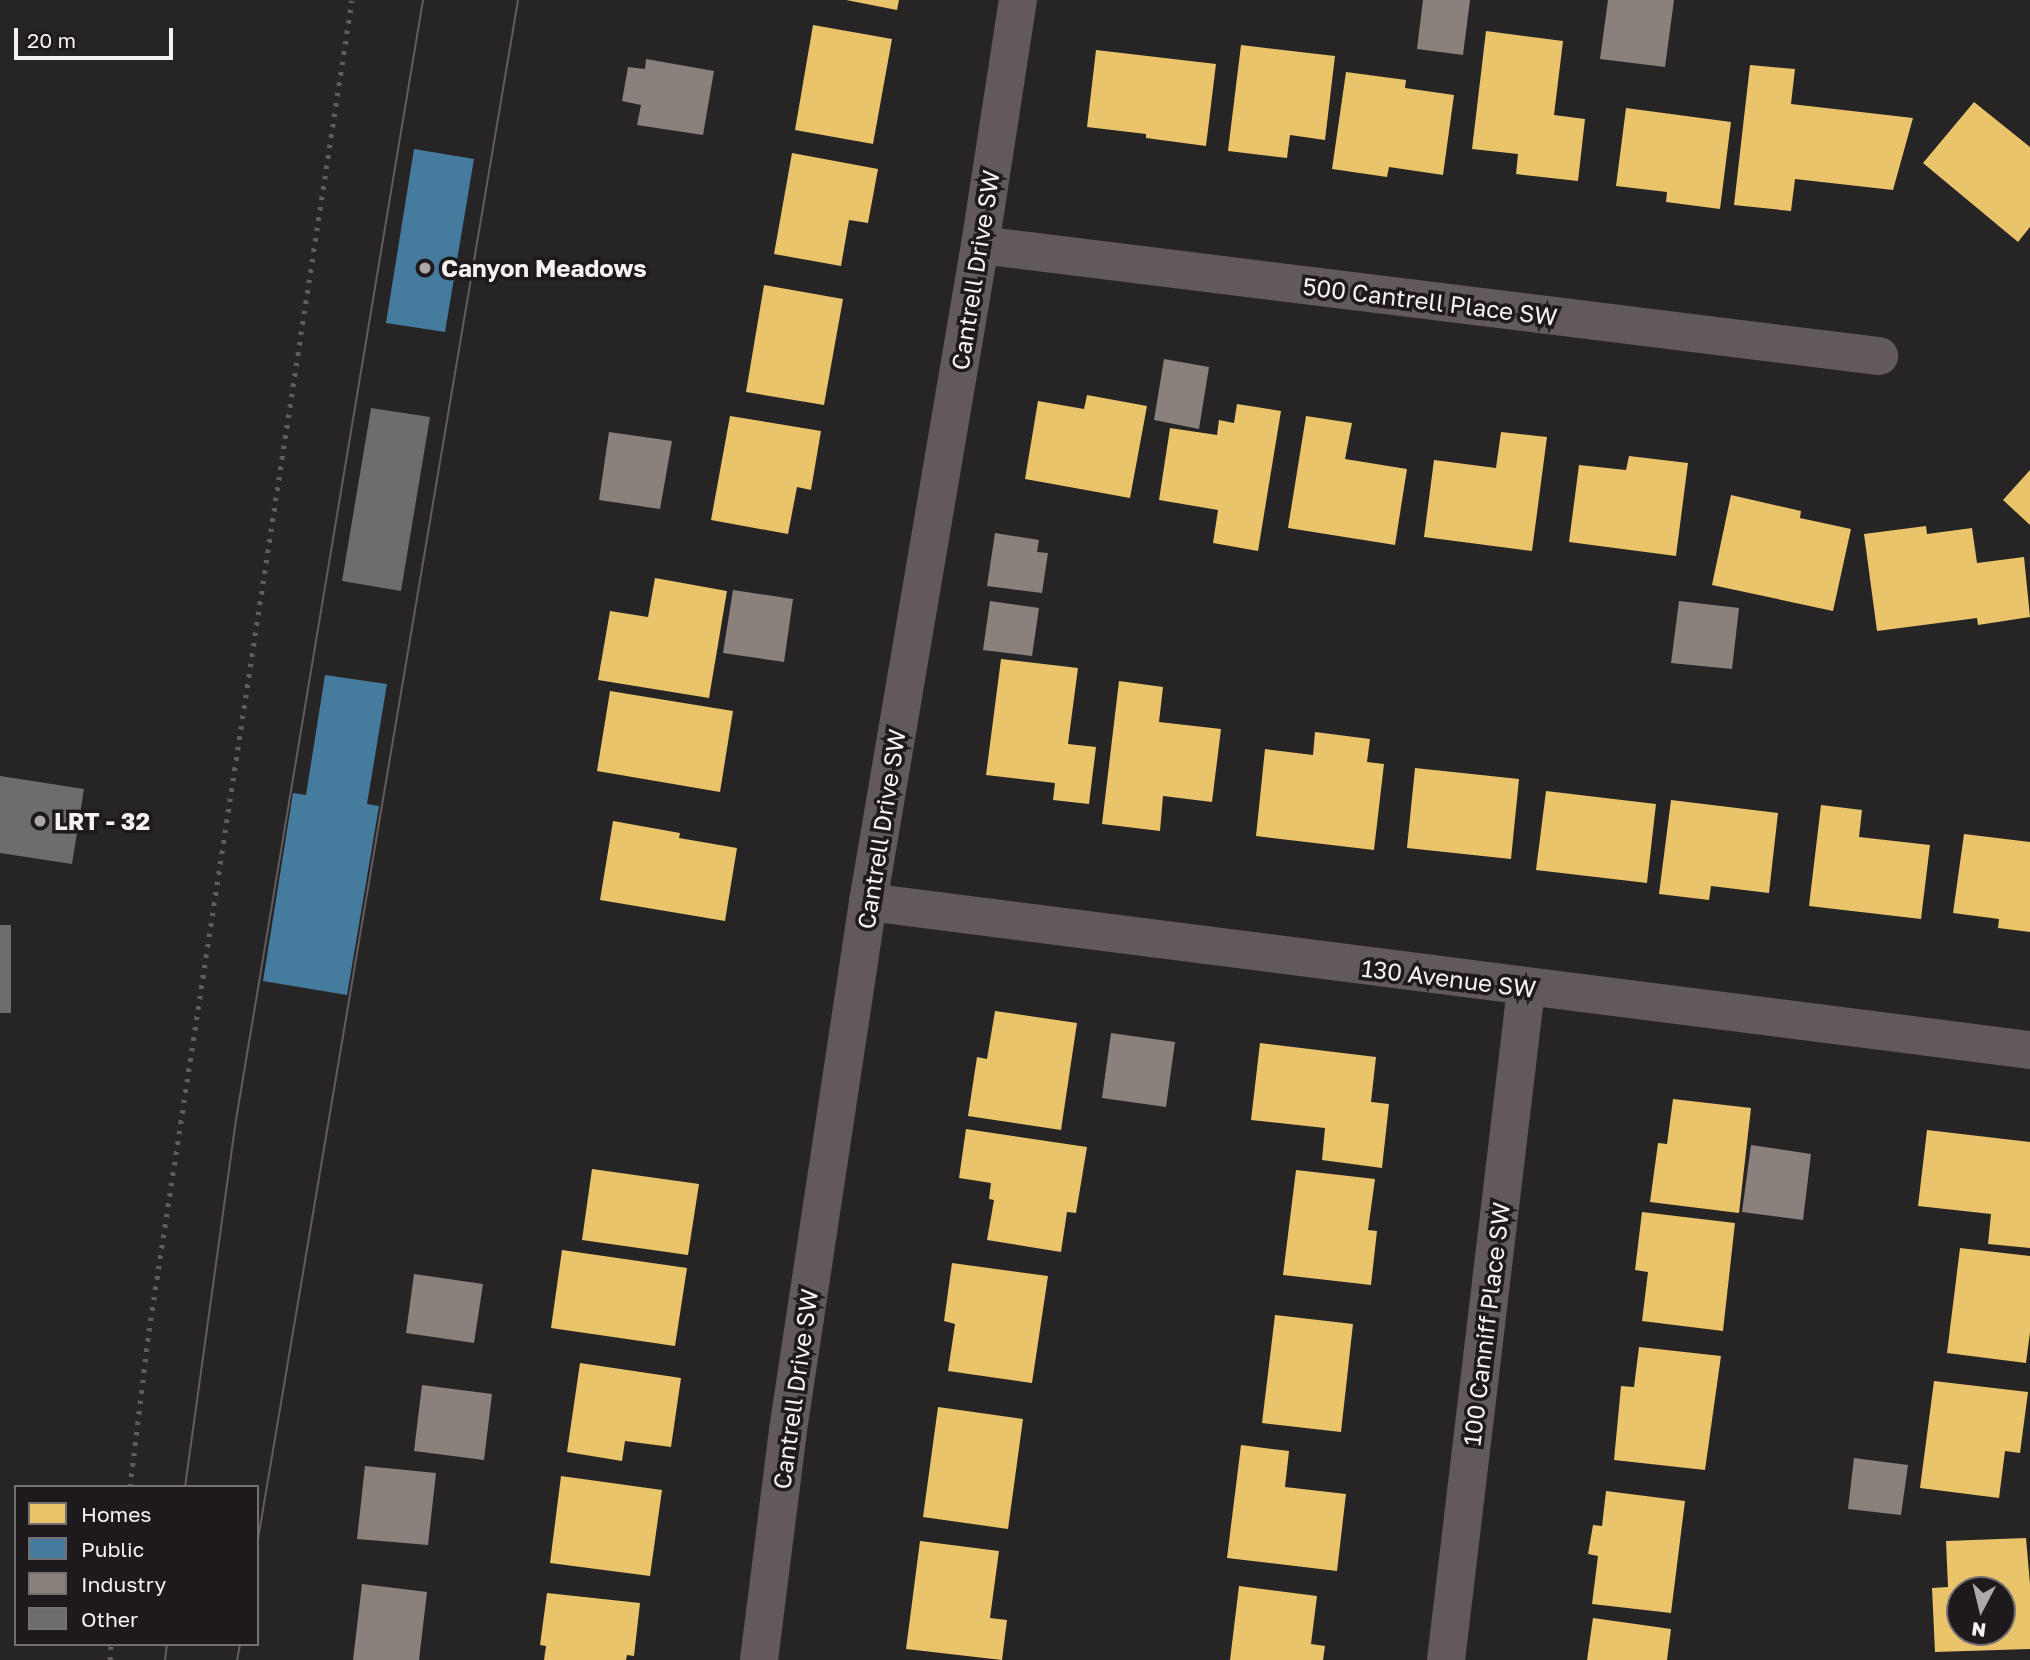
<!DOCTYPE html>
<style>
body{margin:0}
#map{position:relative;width:2030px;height:1660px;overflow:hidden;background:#272426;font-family:"Golos Text",sans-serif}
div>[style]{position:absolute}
.homes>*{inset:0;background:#e9c46a}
.public>*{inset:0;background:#457b9d}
.industry>*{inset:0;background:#8a817c}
.building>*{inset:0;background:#6e6c6e}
.minor>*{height:38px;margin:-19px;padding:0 19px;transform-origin:19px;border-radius:19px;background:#62595f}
.tram>*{height:2px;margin:-1px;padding:0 1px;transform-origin:1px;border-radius:1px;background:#625c60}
.rail>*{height:5px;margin-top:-2.5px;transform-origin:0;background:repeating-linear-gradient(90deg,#625c60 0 3.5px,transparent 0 10.5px)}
.dots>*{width:19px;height:19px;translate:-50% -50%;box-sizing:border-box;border:4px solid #1e191c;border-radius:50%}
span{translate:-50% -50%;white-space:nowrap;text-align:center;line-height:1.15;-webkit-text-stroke:7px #1e191c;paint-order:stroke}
.poi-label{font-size:24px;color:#f5f1f3;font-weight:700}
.left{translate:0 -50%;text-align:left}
.street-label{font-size:24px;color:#f5f1f3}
.legend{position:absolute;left:14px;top:1485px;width:245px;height:161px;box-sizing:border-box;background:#1e191c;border:2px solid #746f72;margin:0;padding:9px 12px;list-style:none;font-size:21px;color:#f5f1f3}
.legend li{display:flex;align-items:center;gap:14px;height:35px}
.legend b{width:35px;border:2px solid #746f72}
.north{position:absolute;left:1946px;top:1576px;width:70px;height:70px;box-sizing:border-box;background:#1e191c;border:2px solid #746f72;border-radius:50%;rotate:187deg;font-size:19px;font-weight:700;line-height:28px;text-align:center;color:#f5f1f3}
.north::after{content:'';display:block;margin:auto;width:24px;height:32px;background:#ada9ab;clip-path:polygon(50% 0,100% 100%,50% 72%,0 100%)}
.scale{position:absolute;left:14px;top:28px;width:159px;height:32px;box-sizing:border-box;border:4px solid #f5f1f3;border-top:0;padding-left:9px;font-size:21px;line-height:24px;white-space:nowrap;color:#f5f1f3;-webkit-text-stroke:5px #1e191c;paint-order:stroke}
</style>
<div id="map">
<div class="homes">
<i style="clip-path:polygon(846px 0,899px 0,897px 10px)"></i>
<i style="clip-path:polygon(813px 25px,892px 39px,873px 144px,795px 130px)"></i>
<i style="clip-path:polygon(1486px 31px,1563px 41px,1554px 115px,1585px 119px,1578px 181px,1516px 174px,1518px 154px,1472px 149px)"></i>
<i style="clip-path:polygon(1241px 45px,1335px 56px,1325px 140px,1290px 135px,1287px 158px,1228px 151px)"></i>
<i style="clip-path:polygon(1096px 50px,1216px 64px,1206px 146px,1146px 138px,1146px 134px,1087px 127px)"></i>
<i style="clip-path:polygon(1750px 65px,1795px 69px,1791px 104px,1913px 118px,1893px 190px,1795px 179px,1791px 211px,1734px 205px)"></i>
<i style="clip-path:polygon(1346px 72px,1406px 80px,1405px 88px,1454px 95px,1443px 175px,1389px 167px,1387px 177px,1332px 169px)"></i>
<i style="clip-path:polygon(1974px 102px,2030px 147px,2030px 227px,2018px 242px,1923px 163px)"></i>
<i style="clip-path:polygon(1626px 108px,1731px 122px,1720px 209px,1666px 202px,1667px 192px,1616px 186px)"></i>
<i style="clip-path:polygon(792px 153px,878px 169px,868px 223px,849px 220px,841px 266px,774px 254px)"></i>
<i style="clip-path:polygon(764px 285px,843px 299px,824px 405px,746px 392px)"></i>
<i style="clip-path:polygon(1087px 395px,1147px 406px,1130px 498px,1025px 479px,1038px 401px,1084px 409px)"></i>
<i style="clip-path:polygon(1237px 404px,1281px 411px,1258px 551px,1213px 543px,1218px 510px,1159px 500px,1170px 428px,1217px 435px,1219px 420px,1234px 423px)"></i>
<i style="clip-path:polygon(730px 416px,821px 431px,811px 490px,797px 487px,788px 534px,711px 520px)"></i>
<i style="clip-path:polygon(1306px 416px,1352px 423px,1345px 459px,1407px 469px,1395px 545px,1288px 528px)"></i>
<i style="clip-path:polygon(1501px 432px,1547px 437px,1532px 551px,1424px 537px,1434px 460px,1496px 468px)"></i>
<i style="clip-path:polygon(1629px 456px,1688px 463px,1676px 556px,1569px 542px,1579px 465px,1626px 470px)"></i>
<i style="clip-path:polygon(2030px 470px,2030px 525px,2003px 500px)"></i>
<i style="clip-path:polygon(1731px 495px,1801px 511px,1800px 518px,1851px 529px,1833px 611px,1712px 585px)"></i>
<i style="clip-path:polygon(1926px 526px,1927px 534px,1972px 528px,1977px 563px,2024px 557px,2030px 617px,1978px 625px,1977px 618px,1877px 631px,1864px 534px)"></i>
<i style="clip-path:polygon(655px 578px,727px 591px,709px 698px,598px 680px,610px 611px,648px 617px)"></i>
<i style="clip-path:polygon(1001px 659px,1078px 668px,1068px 744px,1096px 747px,1089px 804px,1053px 800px,1055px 783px,986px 775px)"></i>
<i style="clip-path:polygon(1119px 681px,1163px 687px,1159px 722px,1221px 729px,1212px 802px,1163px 796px,1160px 831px,1102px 824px)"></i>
<i style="clip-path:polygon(610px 691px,733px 711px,720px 792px,597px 771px)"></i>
<i style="clip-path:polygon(1315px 732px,1370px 739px,1367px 762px,1384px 764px,1374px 850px,1256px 836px,1265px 749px,1313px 755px)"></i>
<i style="clip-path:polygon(1415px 768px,1519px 779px,1511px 859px,1407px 848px)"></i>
<i style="clip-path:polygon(1546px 791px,1656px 804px,1647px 883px,1536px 870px)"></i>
<i style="clip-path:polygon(1671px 800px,1778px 813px,1769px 893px,1711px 886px,1709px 900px,1659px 894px)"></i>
<i style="clip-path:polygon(1821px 805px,1862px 810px,1859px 837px,1930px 845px,1921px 919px,1809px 906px)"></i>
<i style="clip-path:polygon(613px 821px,680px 833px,679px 838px,737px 848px,725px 921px,600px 900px)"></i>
<i style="clip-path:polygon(1964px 834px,2030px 842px,2030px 932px,1998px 928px,1999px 919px,1953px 913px)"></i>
<i style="clip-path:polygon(995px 1011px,1077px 1023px,1061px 1130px,968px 1116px,977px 1057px,987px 1059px)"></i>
<i style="clip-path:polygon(1260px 1043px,1376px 1057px,1371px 1102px,1389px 1104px,1382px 1168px,1322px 1160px,1325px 1128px,1251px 1120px)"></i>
<i style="clip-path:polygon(1673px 1099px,1751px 1108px,1739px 1213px,1650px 1202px,1658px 1143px,1667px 1144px)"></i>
<i style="clip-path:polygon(966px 1129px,1087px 1147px,1076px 1213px,1067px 1212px,1061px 1252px,987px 1240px,994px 1200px,989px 1199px,991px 1183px,959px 1178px)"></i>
<i style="clip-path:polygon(1927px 1130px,2030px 1142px,2030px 1248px,1988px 1244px,1991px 1214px,1918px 1206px)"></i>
<i style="clip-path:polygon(592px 1169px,699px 1184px,688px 1255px,582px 1240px)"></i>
<i style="clip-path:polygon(1296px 1170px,1375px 1179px,1368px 1230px,1377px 1231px,1371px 1285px,1283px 1275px)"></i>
<i style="clip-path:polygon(1642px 1212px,1735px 1223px,1723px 1331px,1642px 1321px,1648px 1272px,1635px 1270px)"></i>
<i style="clip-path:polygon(1960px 1248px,2030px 1256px,2030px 1332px,2026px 1363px,1947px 1353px)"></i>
<i style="clip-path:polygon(562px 1250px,687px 1268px,675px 1346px,551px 1328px)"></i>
<i style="clip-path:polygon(952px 1263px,1048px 1276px,1032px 1383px,948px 1371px,955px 1324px,944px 1321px)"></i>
<i style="clip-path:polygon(1275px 1315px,1353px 1324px,1341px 1432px,1262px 1423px)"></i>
<i style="clip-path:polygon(1639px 1347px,1721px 1356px,1705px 1470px,1614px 1460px,1621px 1386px,1634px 1387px)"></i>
<i style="clip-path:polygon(580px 1363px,681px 1378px,671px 1447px,625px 1441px,622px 1461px,567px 1452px)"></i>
<i style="clip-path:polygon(1934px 1381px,2028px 1392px,2020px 1453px,2005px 1451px,1999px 1498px,1920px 1488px)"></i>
<i style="clip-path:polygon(938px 1407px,1023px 1419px,1008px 1529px,923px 1517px)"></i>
<i style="clip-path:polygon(1241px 1445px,1289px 1451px,1285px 1487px,1346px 1494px,1337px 1571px,1227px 1558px)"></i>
<i style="clip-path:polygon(561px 1476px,662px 1490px,650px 1576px,550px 1563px)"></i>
<i style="clip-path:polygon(1606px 1491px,1685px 1501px,1671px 1613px,1592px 1604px,1598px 1556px,1588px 1554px,1593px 1525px,1602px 1526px)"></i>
<i style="clip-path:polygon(evenodd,2026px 1538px,2030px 1584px,2030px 1649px,1935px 1652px,1932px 1588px,1948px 1587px,1946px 1541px,2026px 1538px,1960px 1590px,2002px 1590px,2002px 1632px,1960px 1632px,1960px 1590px)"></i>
<i style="clip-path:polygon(920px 1541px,999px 1551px,990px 1618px,1007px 1620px,1002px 1660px,906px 1649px)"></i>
<i style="clip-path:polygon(1239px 1586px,1317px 1596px,1311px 1644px,1325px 1646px,1323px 1660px,1230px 1660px)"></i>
<i style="clip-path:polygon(547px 1593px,640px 1603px,634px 1656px,627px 1655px,626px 1660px,544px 1660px,546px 1646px,540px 1645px)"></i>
<i style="clip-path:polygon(1593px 1618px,1671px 1629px,1667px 1660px,1587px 1660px)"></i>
</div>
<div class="public">
<i style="clip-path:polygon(414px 149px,474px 159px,445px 332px,386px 323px)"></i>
<i style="clip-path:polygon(325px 675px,387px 684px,367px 804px,379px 806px,347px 995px,263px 981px,293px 793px,306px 795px)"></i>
</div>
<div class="industry">
<i style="clip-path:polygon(1423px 0,1470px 0,1463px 55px,1417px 49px)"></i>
<i style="clip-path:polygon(1608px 0,1674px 0,1665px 67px,1600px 59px)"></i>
<i style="clip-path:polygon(646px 59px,714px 71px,703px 135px,637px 125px,641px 105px,622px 101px,628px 67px,645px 69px)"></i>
<i style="clip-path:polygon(1164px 359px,1209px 367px,1199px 429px,1154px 420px)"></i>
<i style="clip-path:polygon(609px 432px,672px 441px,660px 509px,599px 500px)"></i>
<i style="clip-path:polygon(995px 533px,1039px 540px,1037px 552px,1048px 553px,1042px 593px,987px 586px)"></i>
<i style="clip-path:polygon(733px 590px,793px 599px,784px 662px,723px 653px)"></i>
<i style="clip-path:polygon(990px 601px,1039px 608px,1032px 656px,983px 650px)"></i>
<i style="clip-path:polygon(1679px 601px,1739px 608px,1732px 669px,1671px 663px)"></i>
<i style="clip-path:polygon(1111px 1033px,1175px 1042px,1166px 1107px,1102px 1098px)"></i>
<i style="clip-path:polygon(1751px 1145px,1811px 1154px,1803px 1220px,1742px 1212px)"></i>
<i style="clip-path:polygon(414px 1274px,483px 1284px,474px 1343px,406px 1333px)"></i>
<i style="clip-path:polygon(422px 1385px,492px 1394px,484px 1460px,414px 1451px)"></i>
<i style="clip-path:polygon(1854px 1458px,1908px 1465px,1901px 1515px,1848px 1509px)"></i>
<i style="clip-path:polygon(365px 1466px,436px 1473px,428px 1545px,357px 1539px)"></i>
<i style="clip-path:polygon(362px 1584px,427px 1592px,419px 1660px,353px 1660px)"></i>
</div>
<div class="building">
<i style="clip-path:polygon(371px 408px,430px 417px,401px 591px,342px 581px)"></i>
<i style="clip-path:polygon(0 776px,84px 789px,72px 864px,0 853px)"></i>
<i style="clip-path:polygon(0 925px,11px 925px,11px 1013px,0 1013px)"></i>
</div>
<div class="minor">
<i style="left:980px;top:245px;width:906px;rotate:7.04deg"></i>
<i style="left:868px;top:902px;width:1171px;rotate:7.26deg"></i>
<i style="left:759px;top:1660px;width:232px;rotate:-82.8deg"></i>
<i style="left:788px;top:1430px;width:534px;rotate:-81.38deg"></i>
<i style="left:868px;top:902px;width:666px;rotate:-80.33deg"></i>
<i style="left:980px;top:245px;width:248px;rotate:-81.2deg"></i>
<i style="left:1446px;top:1660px;width:676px;rotate:-83.2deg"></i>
</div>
<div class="tram">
<i style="left:185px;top:1487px;width:371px;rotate:-82.1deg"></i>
<i style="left:236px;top:1120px;width:1136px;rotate:-80.52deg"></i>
<i style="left:257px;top:1545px;width:1567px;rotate:-80.41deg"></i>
<i style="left:165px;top:1660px;width:16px;rotate:-83deg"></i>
<i style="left:237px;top:1660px;width:16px;rotate:-79deg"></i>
</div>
<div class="rail">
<i style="left:130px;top:1487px;width:157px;rotate:-83.1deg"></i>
<i style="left:149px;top:1331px;width:1346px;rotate:-81.33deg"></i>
<i style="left:110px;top:1660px;width:16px;rotate:-86deg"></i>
</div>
<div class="dots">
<i style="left:425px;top:268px;background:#ada9ab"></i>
<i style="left:40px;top:821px;background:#ada9ab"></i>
</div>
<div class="poi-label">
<span class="left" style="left:441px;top:268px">Canyon Meadows</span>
<span class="left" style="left:54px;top:821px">LRT - 32</span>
</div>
<div class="street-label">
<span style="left:975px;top:270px;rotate:-81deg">Cantrell Drive SW</span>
<span style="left:1430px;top:301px;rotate:7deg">500 Cantrell Place SW</span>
<span style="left:881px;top:829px;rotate:-81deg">Cantrell Drive SW</span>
<span style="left:1449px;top:978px;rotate:7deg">130 Avenue SW</span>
<span style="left:1486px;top:1324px;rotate:-83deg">100 Canniff Place SW</span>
<span style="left:795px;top:1389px;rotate:-82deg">Cantrell Drive SW</span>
</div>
<ul class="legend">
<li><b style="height:19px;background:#e9c46a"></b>Homes</li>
<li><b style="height:19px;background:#457b9d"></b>Public</li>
<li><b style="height:19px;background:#8a817c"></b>Industry</li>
<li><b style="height:19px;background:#6e6c6e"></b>Other</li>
</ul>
<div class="north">N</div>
<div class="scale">20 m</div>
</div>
